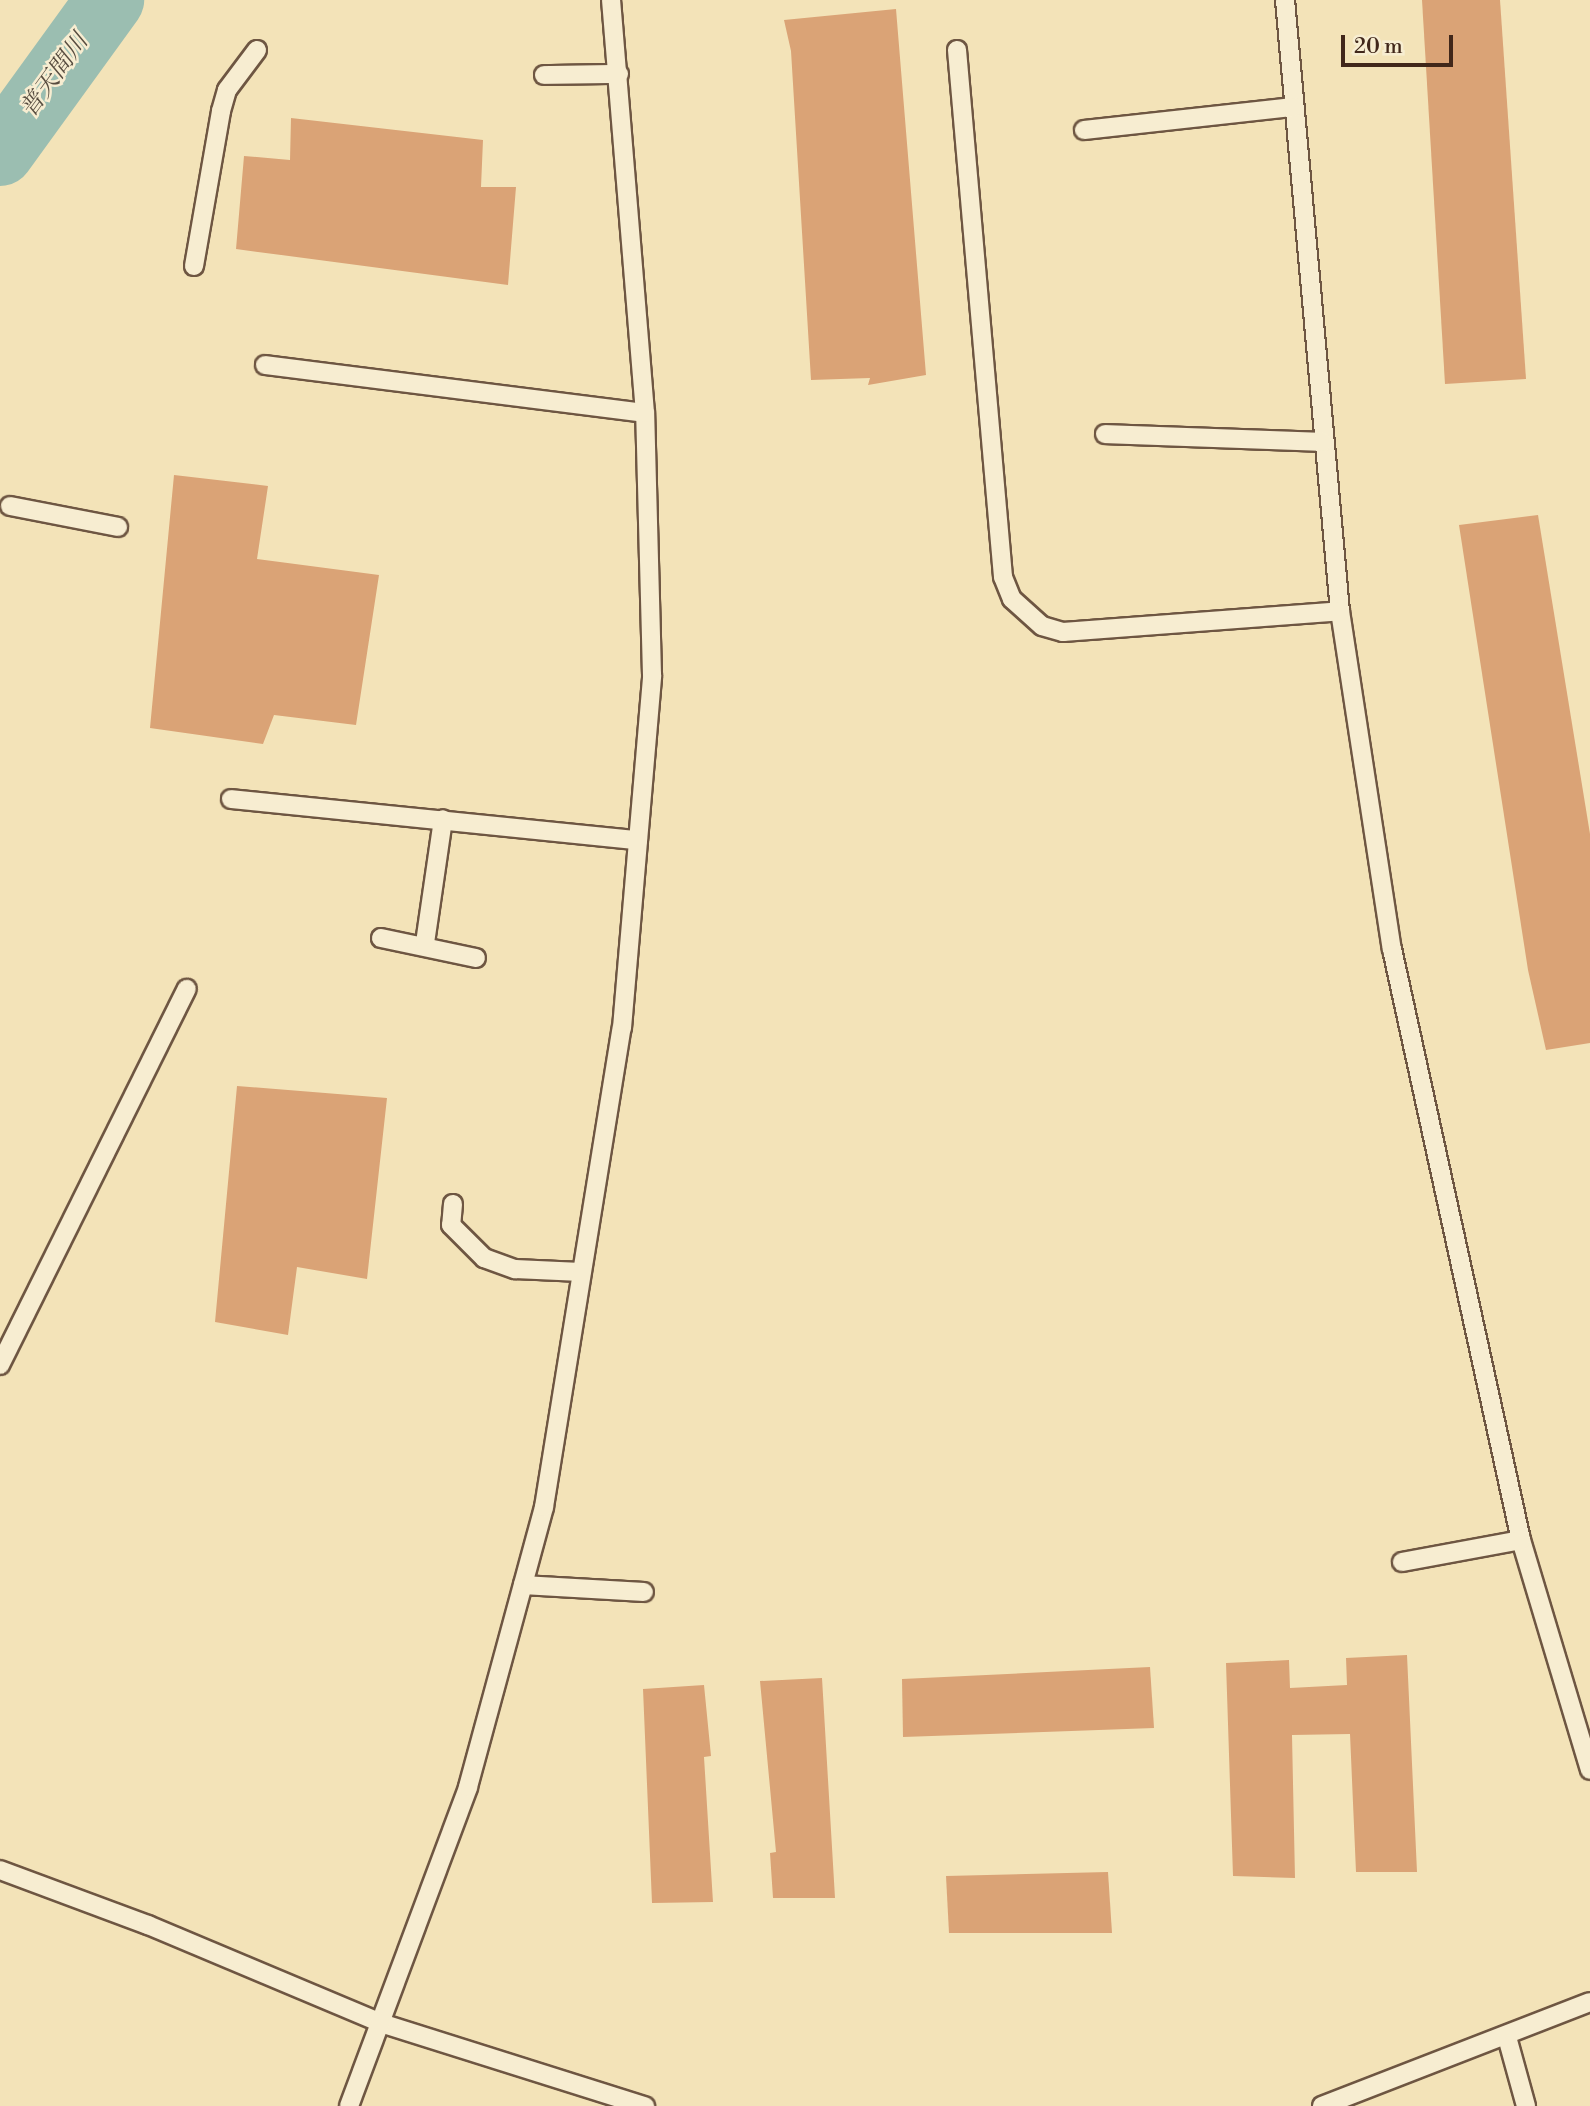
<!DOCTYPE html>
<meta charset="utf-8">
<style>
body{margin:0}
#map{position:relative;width:1590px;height:2106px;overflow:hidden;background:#f3e3b8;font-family:"Libre Bodoni","Noto Serif JP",serif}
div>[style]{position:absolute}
.river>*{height:68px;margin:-34px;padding:0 34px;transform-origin:34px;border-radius:34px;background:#9bbeb1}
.building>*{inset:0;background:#daa376}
.roads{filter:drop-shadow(2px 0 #6e5642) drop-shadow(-2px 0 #6e5642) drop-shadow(0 2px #6e5642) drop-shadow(0 -2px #6e5642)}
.service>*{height:18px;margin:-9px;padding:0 9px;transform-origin:9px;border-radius:9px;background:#f7edd1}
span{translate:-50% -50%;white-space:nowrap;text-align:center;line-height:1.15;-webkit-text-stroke:5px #f7edd1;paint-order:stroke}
.water-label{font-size:24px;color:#584d40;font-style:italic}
.scale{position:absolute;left:1341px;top:35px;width:112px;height:32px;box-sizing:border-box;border:4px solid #41271a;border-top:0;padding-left:9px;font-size:21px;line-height:24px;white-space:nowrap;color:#41271a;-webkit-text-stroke:5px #f7edd1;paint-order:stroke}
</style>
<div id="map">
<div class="river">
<i style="left:0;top:152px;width:188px;rotate:-54.1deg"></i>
</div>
<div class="building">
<i style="clip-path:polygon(1422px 0,1500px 0,1526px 379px,1445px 384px)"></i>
<i style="clip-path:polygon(896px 9px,926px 375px,868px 385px,870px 378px,811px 380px,791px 51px,784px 20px)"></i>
<i style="clip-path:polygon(291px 118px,483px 140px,481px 187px,516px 187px,508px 285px,236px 249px,244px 156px,290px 160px)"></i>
<i style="clip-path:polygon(174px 475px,268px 486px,257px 559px,379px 575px,356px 725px,274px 715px,263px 744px,150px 728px)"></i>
<i style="clip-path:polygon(1538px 515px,1590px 834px,1590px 1043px,1546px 1050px,1528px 970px,1459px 525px)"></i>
<i style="clip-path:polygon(237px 1086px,387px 1098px,367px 1279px,297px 1267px,288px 1335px,215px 1322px)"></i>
<i style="clip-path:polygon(1407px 1655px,1417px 1872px,1356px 1872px,1350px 1734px,1292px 1735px,1295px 1878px,1233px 1876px,1226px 1663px,1289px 1660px,1290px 1688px,1347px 1685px,1346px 1658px)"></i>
<i style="clip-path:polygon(1150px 1667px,1154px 1728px,903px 1737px,902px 1679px)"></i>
<i style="clip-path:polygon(822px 1678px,835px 1898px,773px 1898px,770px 1853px,776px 1852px,760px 1681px)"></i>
<i style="clip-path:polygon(704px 1685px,711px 1756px,704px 1757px,713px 1902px,652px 1903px,643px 1689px)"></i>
<i style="clip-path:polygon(1108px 1872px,1112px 1933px,949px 1933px,946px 1876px)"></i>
</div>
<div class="roads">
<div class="service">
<i style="left:1285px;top:0;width:613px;rotate:84.86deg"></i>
<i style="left:1340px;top:611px;width:342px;rotate:81.3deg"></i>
<i style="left:1392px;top:949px;width:605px;rotate:77.69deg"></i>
<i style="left:1521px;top:1540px;width:240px;rotate:73.3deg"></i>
<i style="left:957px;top:50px;width:529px;rotate:85.01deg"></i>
<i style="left:1003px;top:577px;width:24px;rotate:68deg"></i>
<i style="left:1012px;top:599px;width:40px;rotate:42deg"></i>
<i style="left:1042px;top:626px;width:22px;rotate:16deg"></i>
<i style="left:1063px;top:632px;width:278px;rotate:-4.3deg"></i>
<i style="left:544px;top:75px;width:75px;rotate:-0.8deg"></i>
<i style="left:1084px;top:130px;width:211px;rotate:-6.3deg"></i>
<i style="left:194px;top:266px;width:157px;rotate:-80.1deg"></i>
<i style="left:221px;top:111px;width:22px;rotate:-74deg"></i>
<i style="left:227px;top:90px;width:50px;rotate:-53.1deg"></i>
<i style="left:265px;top:365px;width:383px;rotate:7.2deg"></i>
<i style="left:1105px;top:434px;width:218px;rotate:2.1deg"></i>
<i style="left:10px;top:506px;width:110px;rotate:11deg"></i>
<i style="left:231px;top:799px;width:409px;rotate:5.8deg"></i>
<i style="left:381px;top:938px;width:97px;rotate:11.9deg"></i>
<i style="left:425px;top:943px;width:125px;rotate:-81.7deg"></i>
<i style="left:453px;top:1204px;width:21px;rotate:95deg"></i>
<i style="left:451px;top:1225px;width:47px;rotate:45deg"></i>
<i style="left:484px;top:1258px;width:33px;rotate:20deg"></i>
<i style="left:515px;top:1269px;width:66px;rotate:2.6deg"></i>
<i style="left:0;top:1365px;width:420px;rotate:-63.6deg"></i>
<i style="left:1402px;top:1562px;width:121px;rotate:-10.5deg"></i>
<i style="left:523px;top:1585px;width:121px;rotate:3.3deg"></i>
<i style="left:0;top:1870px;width:158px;rotate:20.4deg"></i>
<i style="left:148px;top:1925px;width:253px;rotate:22.8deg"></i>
<i style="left:381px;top:2023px;width:277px;rotate:17.5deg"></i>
<i style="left:1507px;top:2037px;width:72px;rotate:74.6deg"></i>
<i style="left:349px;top:2106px;width:340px;rotate:-69.5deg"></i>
<i style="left:468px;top:1787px;width:290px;rotate:-74.8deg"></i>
<i style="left:544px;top:1507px;width:485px;rotate:-80.8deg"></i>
<i style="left:622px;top:1028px;width:354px;rotate:-85.1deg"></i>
<i style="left:652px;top:675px;width:262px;rotate:-91.5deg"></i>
<i style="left:645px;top:413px;width:414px;rotate:-94.7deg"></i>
<i style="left:1322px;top:2106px;width:287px;rotate:-21.2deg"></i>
</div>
</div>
<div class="water-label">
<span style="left:55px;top:76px;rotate:-54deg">普天間川</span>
</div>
<div class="scale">20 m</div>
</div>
